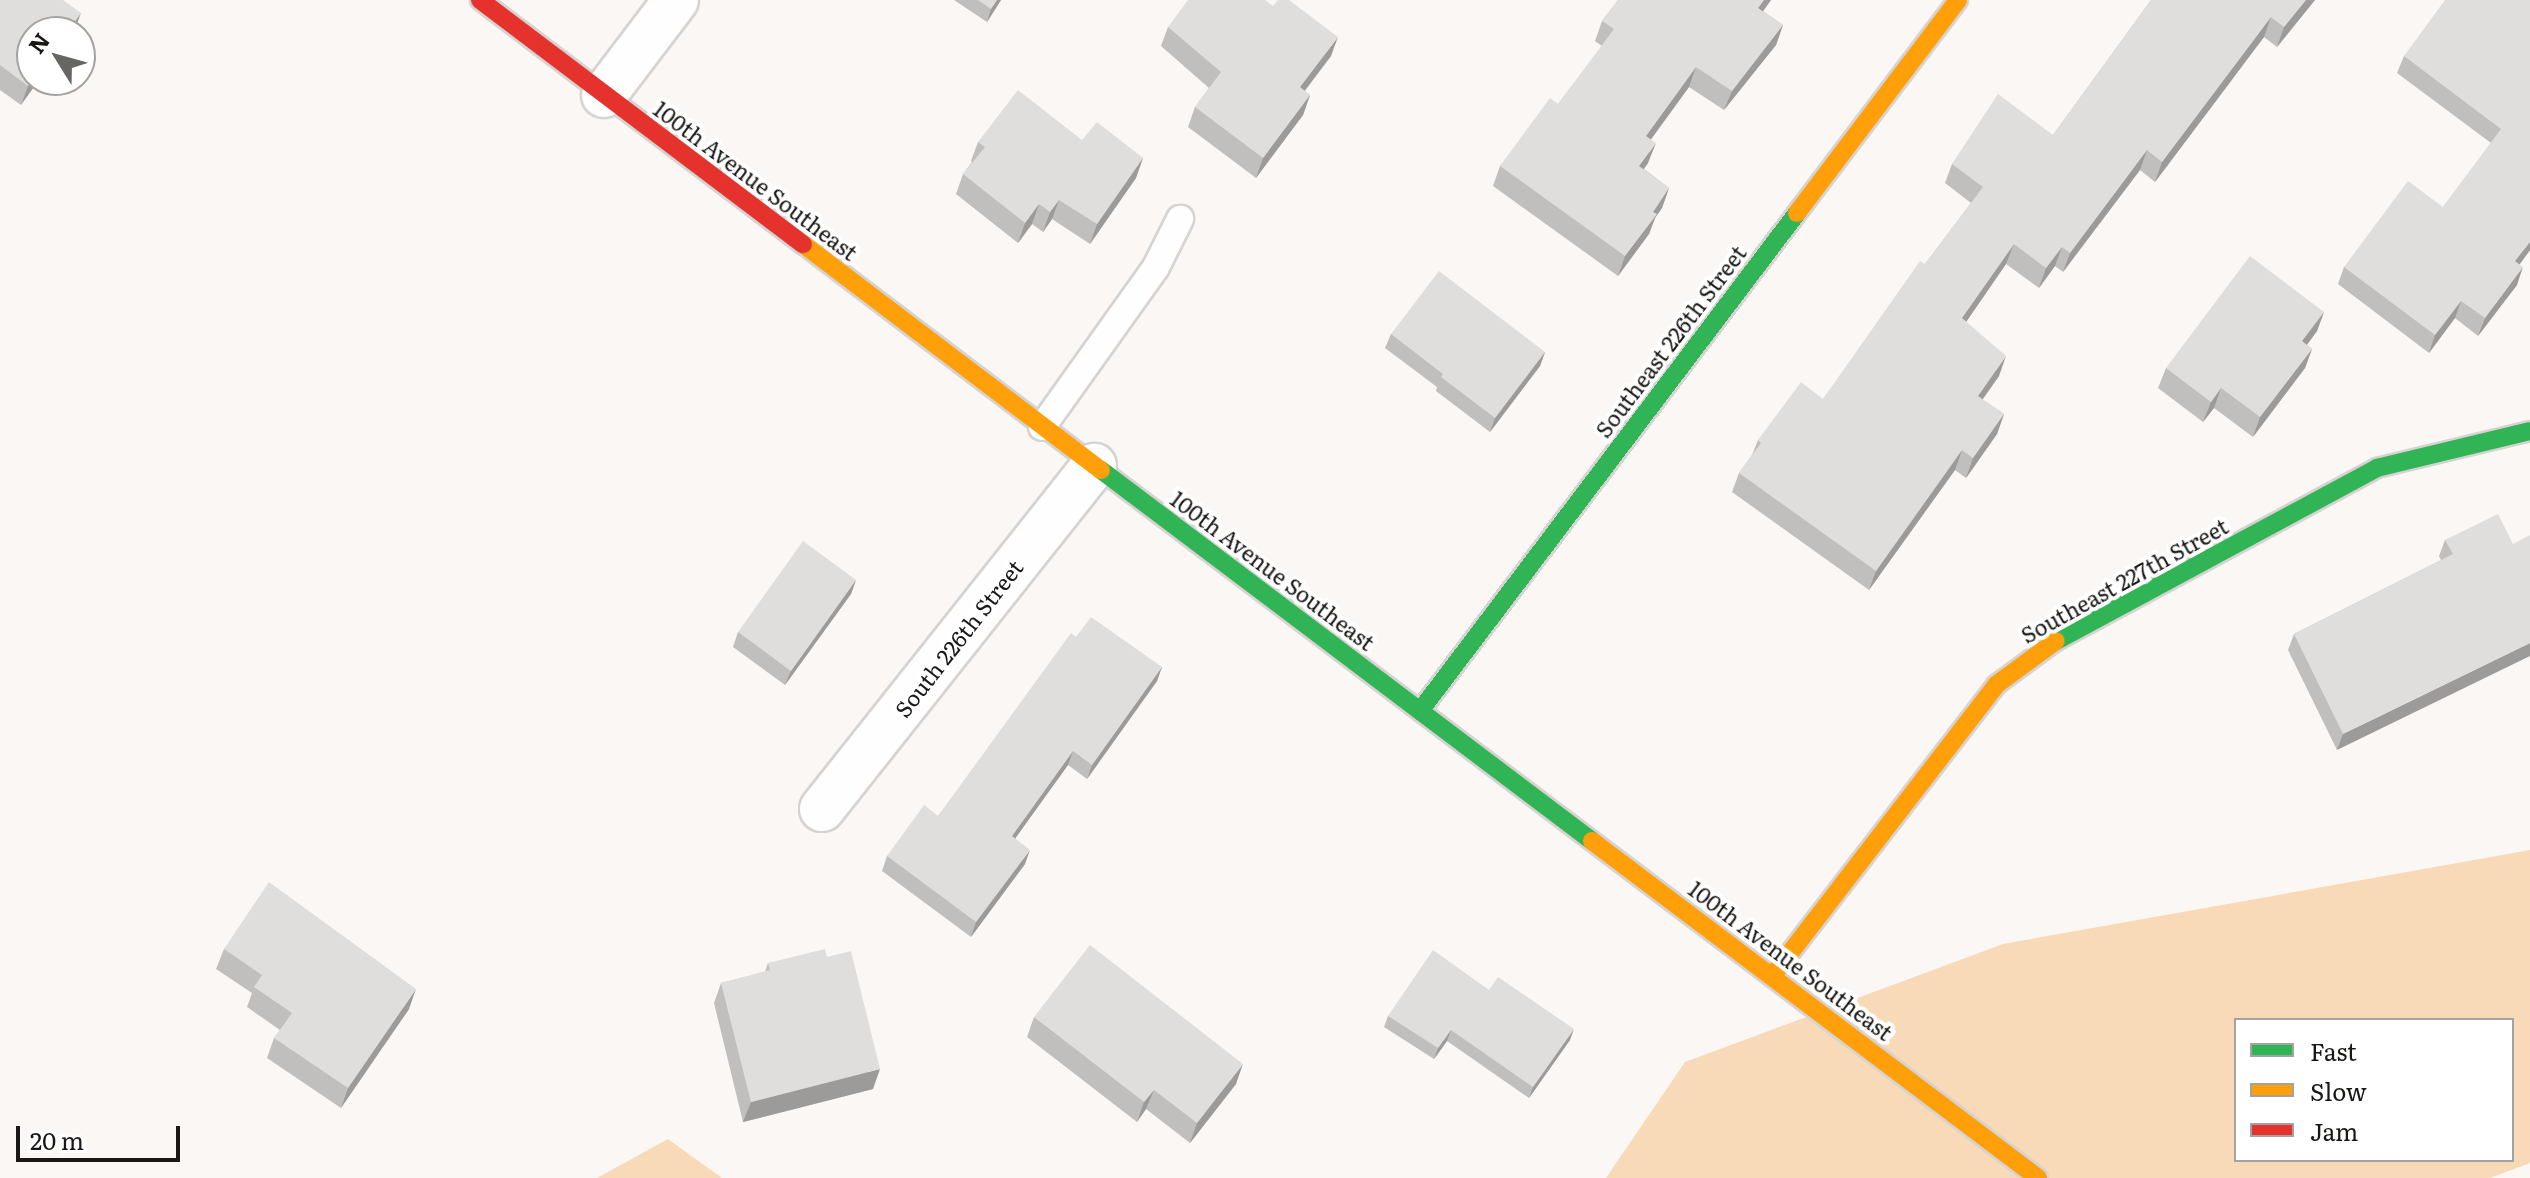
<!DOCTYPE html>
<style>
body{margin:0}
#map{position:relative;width:2530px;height:1178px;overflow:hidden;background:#faf7f5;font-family:Literata,serif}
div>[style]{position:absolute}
.green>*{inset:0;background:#f9dab8}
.roads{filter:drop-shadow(2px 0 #d6d3d1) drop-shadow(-2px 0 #d6d3d1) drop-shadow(0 2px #d6d3d1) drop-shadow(0 -2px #d6d3d1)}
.lane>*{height:26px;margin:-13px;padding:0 13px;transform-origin:13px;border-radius:13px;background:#fefefe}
.street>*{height:44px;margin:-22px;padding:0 22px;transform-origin:22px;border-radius:22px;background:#fefefe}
.fast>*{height:18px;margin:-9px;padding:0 9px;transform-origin:9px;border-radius:9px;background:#30b455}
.slow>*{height:18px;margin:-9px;padding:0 9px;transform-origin:9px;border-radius:9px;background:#ff9f0a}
.jam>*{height:18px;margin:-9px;padding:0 9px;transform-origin:9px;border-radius:9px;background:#e5322d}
.wall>*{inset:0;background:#c1bfbd}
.shaded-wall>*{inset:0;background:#9d9b9a}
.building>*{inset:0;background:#e0dedc}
span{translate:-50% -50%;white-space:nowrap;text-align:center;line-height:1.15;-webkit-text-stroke:8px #fff;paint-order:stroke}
.street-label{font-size:22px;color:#1a1816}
.legend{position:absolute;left:2234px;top:1018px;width:280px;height:144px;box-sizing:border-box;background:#fff;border:2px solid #a3a3a2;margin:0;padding:10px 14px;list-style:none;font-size:24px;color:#1a1816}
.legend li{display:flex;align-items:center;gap:16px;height:40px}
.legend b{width:40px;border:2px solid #a3a3a2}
.north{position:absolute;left:16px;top:16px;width:80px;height:80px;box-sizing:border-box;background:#fff;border:2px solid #a3a3a2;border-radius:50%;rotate:307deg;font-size:22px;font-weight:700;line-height:32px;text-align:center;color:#1a1816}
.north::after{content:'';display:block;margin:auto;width:28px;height:36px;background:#686664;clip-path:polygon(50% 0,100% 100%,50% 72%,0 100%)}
.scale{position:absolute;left:16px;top:1126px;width:164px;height:36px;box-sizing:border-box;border:4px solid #1a1816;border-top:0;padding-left:10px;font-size:24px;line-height:28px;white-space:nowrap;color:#1a1816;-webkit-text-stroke:6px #fff;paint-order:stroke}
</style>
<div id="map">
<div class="green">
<i style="clip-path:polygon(evenodd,2530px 850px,2530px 1163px,2490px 1178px,1606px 1178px,1685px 1062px,2003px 944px,2530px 850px,2236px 1020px,2512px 1020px,2512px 1160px,2236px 1160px,2236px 1020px)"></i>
<i style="clip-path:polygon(668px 1139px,722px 1178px,597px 1178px)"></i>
</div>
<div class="roads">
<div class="lane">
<i style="left:1042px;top:427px;width:196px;rotate:-54.5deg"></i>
<i style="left:1156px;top:267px;width:54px;rotate:-63.4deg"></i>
</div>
<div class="street">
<i style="left:604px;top:95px;width:119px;rotate:-52.8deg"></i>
<i style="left:822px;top:809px;width:438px;rotate:-51.6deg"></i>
</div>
<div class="fast">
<i style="left:1101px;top:470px;width:615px;rotate:37.07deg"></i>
<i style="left:2056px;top:641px;width:365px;rotate:-28.3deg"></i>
<i style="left:2377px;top:468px;width:157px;rotate:-13.6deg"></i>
<i style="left:1420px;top:711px;width:625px;rotate:-52.87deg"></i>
</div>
<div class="slow">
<i style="left:1797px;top:213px;width:267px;rotate:-52.9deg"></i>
<i style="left:803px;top:244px;width:374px;rotate:37.2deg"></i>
<i style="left:1592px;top:841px;width:559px;rotate:37.07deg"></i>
<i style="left:1773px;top:975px;width:366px;rotate:-52.4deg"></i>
<i style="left:1996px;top:685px;width:74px;rotate:-36.3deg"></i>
</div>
<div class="jam">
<i style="left:480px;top:0;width:405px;rotate:37.1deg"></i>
</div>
</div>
<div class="wall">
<i style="clip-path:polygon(0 0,32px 80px,21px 105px,0 90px)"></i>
<i style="clip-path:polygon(954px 0,1001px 0,987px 22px)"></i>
<i style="clip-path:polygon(1618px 0,1771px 0,1763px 11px,1783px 25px,1776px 45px,1724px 110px,1689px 87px,1650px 140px,1648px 163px,1644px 169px,1669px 188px,1662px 208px,1655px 218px,1649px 234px,1618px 276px,1493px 186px,1500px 166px,1558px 104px,1602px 46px,1595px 41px,1602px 21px)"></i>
<i style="clip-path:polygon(2151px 0,2315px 0,2277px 47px,2264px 37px,2155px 182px,2140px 170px,2063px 272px,2055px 266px,2039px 288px,2006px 264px,1966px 322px,1999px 376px,1982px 399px,2004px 414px,1997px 434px,1966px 478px,1955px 470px,1869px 590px,1732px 492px,1739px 473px,1752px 455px,1758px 440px,1823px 399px,1971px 203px,1945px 183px,1952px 164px,2053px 135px)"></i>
<i style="clip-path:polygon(2530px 0,2530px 250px,2519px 265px,2517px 285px,2478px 336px,2455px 318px,2429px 353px,2338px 284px,2344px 267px,2443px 207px,2491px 143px,2397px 73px,2404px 56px)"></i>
<i style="clip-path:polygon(1273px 6px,1331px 56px,1305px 91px,1310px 95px,1303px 115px,1256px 178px,1188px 127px,1195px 107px,1209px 88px,1161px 46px,1168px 27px)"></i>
<i style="clip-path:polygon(1082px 140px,1143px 158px,1136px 178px,1090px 244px,1052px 219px,1043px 232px,1032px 224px,1018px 243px,956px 194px,963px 174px,972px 162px,971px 161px,978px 142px)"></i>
<i style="clip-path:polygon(2324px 312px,2317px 331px,2307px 345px,2312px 349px,2305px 368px,2253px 437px,2214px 408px,2203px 422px,2158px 388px,2166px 368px)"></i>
<i style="clip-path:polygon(1391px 334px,1545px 352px,1540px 366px,1490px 432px,1436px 391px,1437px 387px,1385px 348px)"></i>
<i style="clip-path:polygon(2445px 540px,2513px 544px,2337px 750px,2288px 650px,2294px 634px,2441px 560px,2439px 556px)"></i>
<i style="clip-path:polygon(856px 580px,851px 594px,785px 685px,733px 647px,738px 632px)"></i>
<i style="clip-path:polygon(1076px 637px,1162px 667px,1157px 681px,1087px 779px,1068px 765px,1015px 838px,1025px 864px,971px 937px,882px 871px,887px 856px,938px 816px)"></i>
<i style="clip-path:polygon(224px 949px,409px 1009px,341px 1108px,267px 1058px,274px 1038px,280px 1030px,247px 1007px,252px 993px,216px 969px)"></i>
<i style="clip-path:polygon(827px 957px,873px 1089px,743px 1122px,714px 1003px,721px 983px,765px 972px,768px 963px)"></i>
<i style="clip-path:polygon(1489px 990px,1570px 1040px,1529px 1098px,1447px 1041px,1434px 1059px,1384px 1027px,1388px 1016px)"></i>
<i style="clip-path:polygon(1034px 1017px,1236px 1084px,1190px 1143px,1146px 1109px,1137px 1122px,1027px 1037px)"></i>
</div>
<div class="shaded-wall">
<i style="clip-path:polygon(997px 0,1001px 0,987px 22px,991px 9px)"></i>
<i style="clip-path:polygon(1764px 0,1771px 0,1751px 28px,1758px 8px)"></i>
<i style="clip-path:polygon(2306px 0,2315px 0,2277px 47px,2284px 27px)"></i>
<i style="clip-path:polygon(81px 13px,74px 32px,67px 32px)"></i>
<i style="clip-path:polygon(2271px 17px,2264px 37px,2155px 182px,2162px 162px)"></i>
<i style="clip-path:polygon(1783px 25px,1776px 45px,1724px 110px,1732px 91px)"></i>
<i style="clip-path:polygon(1338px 37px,1331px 56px,1292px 107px,1300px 87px)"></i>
<i style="clip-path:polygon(1696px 67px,1689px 87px,1639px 156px,1646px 136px)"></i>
<i style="clip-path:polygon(32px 80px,39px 80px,21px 105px,28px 86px)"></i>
<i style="clip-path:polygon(1310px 95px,1303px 115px,1256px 178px,1263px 158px)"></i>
<i style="clip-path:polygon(1656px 143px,1648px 163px,1632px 185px,1639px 166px)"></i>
<i style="clip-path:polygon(2147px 150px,2140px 170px,2063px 272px,2070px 253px)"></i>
<i style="clip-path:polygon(1143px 158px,1136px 178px,1090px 244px,1097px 224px)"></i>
<i style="clip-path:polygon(1669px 188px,1662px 208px,1655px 218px,1649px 234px,1618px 276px,1625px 256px,1653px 212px)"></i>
<i style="clip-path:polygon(1059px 200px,1052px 219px,1043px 232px,1050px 212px)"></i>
<i style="clip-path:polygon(1039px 204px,1032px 224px,1018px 243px,1025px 223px)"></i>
<i style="clip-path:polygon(2530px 242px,2530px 250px,2509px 279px,2515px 261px)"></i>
<i style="clip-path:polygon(2014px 244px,2006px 264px,1955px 338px,1962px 318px)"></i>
<i style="clip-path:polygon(2062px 247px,2055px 266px,2039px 288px,2046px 268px)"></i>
<i style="clip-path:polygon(2523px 267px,2517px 285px,2478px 336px,2485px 318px)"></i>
<i style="clip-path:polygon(2461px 301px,2455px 318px,2429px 353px,2435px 335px)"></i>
<i style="clip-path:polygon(2324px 312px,2317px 331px,2295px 361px,2302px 341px)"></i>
<i style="clip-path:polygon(2312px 349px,2305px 368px,2253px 437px,2260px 417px)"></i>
<i style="clip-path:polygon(1545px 352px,1540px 366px,1490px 432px,1495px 418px)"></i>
<i style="clip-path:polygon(2006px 356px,1999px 376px,1971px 416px,1978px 396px)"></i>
<i style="clip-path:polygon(2221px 388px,2214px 408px,2203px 422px,2211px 402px)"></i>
<i style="clip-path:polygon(2004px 414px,1997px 434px,1966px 478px,1973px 458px)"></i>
<i style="clip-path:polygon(1962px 450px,1955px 470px,1869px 590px,1876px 571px)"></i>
<i style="clip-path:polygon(856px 580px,851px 594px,785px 685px,791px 671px)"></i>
<i style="clip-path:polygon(2530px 643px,2530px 656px,2337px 750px,2343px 734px)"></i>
<i style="clip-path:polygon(1162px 667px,1157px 681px,1087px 779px,1092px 765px)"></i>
<i style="clip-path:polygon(1073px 751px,1068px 765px,1007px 850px,1012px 836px)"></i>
<i style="clip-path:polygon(1030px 850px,1025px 864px,971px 937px,976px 922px)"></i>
<i style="clip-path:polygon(416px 989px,409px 1009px,341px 1108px,348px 1088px)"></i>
<i style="clip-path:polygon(1574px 1029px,1570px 1040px,1529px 1098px,1533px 1087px)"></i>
<i style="clip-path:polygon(1451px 1030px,1447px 1041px,1434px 1059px,1438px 1048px)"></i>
<i style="clip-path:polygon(1243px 1064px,1236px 1084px,1190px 1143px,1197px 1123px)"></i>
<i style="clip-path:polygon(880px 1069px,873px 1089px,743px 1122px,751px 1102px)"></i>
<i style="clip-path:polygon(1154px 1090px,1146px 1109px,1137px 1122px,1144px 1102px)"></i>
</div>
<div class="building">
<i style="clip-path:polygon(0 0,63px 0,81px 13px,67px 32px,32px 32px,32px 80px,28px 86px,0 65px)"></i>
<i style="clip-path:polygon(978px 0,997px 0,991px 9px)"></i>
<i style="clip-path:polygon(1188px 0,1265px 0,1273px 6px,1278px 0,1289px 0,1338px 37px,1300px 87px,1310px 95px,1263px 158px,1195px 107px,1221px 72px,1168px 27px)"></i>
<i style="clip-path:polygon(1618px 0,1764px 0,1758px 8px,1783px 25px,1732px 91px,1696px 67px,1646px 136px,1656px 143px,1639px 166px,1669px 188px,1653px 212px,1657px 214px,1625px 256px,1500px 166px,1550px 98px,1558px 104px,1614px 29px,1602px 21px)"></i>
<i style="clip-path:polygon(2151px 0,2306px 0,2284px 27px,2271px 17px,2162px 162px,2147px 150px,2070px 253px,2062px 247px,2046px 268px,2014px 244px,1962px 318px,2006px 356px,1978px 396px,2004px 414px,1973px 458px,1962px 450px,1876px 571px,1739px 473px,1761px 443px,1758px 440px,1801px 382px,1823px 399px,1920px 261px,1925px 264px,1983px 187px,1952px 164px,1998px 94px,2053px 135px)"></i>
<i style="clip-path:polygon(2445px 0,2530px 0,2530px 242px,2515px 261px,2523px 267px,2485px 318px,2461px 301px,2435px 335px,2344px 267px,2408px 181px,2443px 207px,2501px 129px,2404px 56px)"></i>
<i style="clip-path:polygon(1018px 90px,1082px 140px,1097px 122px,1143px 158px,1097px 224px,1059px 200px,1050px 212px,1039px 204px,1025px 223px,963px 174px,985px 147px,978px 142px)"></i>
<i style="clip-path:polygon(2250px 256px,2324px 312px,2302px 341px,2312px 349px,2260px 417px,2221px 388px,2211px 402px,2166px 368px)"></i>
<i style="clip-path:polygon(1439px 271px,1545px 352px,1495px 418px,1441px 377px,1443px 374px,1391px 334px)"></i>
<i style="clip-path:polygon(2498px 514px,2513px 544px,2530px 535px,2530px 643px,2343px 734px,2294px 634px,2453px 554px,2445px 540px)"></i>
<i style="clip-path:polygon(803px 541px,856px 580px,791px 671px,738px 632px)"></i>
<i style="clip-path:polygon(1091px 617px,1162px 667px,1092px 765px,1073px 751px,1012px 836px,1030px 850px,976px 922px,887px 856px,924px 805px,938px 816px,1071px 633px,1076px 637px)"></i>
<i style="clip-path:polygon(269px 882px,416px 989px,348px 1088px,274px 1038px,292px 1013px,254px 987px,262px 975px,224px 949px)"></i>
<i style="clip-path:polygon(1090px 945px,1243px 1064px,1197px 1123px,1154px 1090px,1144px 1102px,1034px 1017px)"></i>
<i style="clip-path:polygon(825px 949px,827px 957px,851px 951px,880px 1069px,751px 1102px,721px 983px,770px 970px,768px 963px)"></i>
<i style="clip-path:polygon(1433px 950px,1489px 990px,1498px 977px,1574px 1029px,1533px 1087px,1451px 1030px,1438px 1048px,1388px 1016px)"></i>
</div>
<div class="street-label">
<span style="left:756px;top:180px;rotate:37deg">100th Avenue Southeast</span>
<span style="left:1670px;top:341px;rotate:-53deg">Southeast 226th Street</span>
<span style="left:1273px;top:570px;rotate:37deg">100th Avenue Southeast</span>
<span style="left:2124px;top:580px;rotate:-29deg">Southeast 227th Street</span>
<span style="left:958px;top:638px;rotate:-52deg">South 226th Street</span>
<span style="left:1791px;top:960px;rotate:37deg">100th Avenue Southeast</span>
</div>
<ul class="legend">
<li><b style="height:10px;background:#30b455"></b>Fast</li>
<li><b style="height:10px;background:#ff9f0a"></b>Slow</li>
<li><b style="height:10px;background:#e5322d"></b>Jam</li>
</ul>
<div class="north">N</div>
<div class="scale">20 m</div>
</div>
